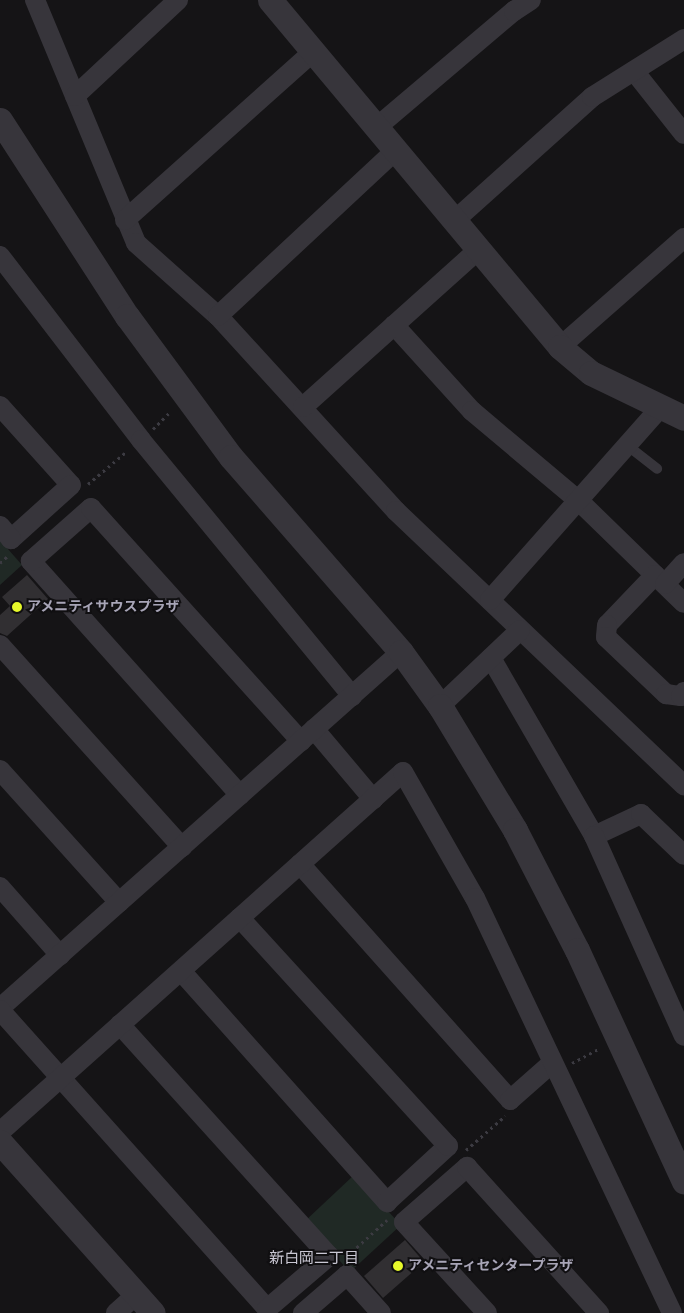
<!DOCTYPE html>
<meta charset="utf-8">
<style>
body{margin:0}
#map{position:relative;width:684px;height:1313px;overflow:hidden;background:#151416;font-family:"Source Sans 3","Noto Sans JP",sans-serif}
div>[style]{position:absolute}
.green>*{inset:0;background:#202925}
.building>*{inset:0;background:#312f32}
.path>*{height:3px;margin-top:-1.5px;transform-origin:0;background:repeating-linear-gradient(90deg,#3c3b42 0 2.5px,transparent 0 6.5px)}
.service>*{height:10px;margin:-5px;padding:0 5px;transform-origin:5px;border-radius:5px;background:#37353b}
.minor>*{height:20px;margin:-10px;padding:0 10px;transform-origin:10px;border-radius:10px;background:#37353b}
.tertiary>*{height:25px;margin:-12.5px;padding:0 12.5px;transform-origin:12.5px;border-radius:12.5px;background:#37353b}
.dots>*{width:14px;height:14px;translate:-50% -50%;box-sizing:border-box;border:2px solid #100f11;border-radius:50%}
span{translate:-50% -50%;white-space:nowrap;text-align:center;line-height:1.15;-webkit-text-stroke:4px #100f11;paint-order:stroke}
.poi-label{font-size:14px;color:#a8a5b7;font-weight:700}
.left{translate:0 -50%;text-align:left}
.neighbourhood-label{font-size:15px;color:#c9c7d3}
</style>
<div id="map">
<div class="green">
<i style="clip-path:polygon(0 540px,22px 565px,0 585px)"></i>
<i style="clip-path:polygon(354px 1175px,401px 1225px,350px 1272px,304px 1222px)"></i>
</div>
<div class="building">
<i style="clip-path:polygon(27px 575px,48px 599px,7px 636px,0 633px,0 615px,10px 606px,2px 597px)"></i>
<i style="clip-path:polygon(405px 1240px,424px 1262px,383px 1298px,364px 1276px)"></i>
</div>
<div class="path">
<i style="left:153px;top:429px;width:25px;rotate:-45deg"></i>
<i style="left:88px;top:484px;width:51px;rotate:-40.2deg"></i>
<i style="left:0;top:563px;width:12px;rotate:-42deg"></i>
<i style="left:572px;top:1063px;width:32px;rotate:-28deg"></i>
<i style="left:466px;top:1150px;width:52px;rotate:-41.1deg"></i>
<i style="left:347px;top:1256px;width:54px;rotate:-42deg"></i>
</div>
<div class="service">
<i style="left:628px;top:446px;width:37px;rotate:38deg"></i>
</div>
<div class="minor">
<i style="left:35px;top:0;width:263px;rotate:67.4deg"></i>
<i style="left:136px;top:243px;width:110px;rotate:41.7deg"></i>
<i style="left:218px;top:316px;width:264px;rotate:47.6deg"></i>
<i style="left:396px;top:511px;width:398px;rotate:43.6deg"></i>
<i style="left:634px;top:71px;width:80px;rotate:51.6deg"></i>
<i style="left:75px;top:96px;width:141px;rotate:-43deg"></i>
<i style="left:377px;top:127px;width:180px;rotate:-40.3deg"></i>
<i style="left:514px;top:11px;width:20px;rotate:-33deg"></i>
<i style="left:125px;top:220px;width:252px;rotate:-41.8deg"></i>
<i style="left:454px;top:221px;width:186px;rotate:-41.9deg"></i>
<i style="left:592px;top:97px;width:109px;rotate:-32.2deg"></i>
<i style="left:0;top:256px;width:232px;rotate:52.5deg"></i>
<i style="left:141px;top:440px;width:332px;rotate:50.5deg"></i>
<i style="left:218px;top:316px;width:243px;rotate:-43deg"></i>
<i style="left:394px;top:325px;width:116px;rotate:47.8deg"></i>
<i style="left:472px;top:411px;width:140px;rotate:40.1deg"></i>
<i style="left:579px;top:501px;width:146px;rotate:44.2deg"></i>
<i style="left:560px;top:347px;width:165px;rotate:-41.3deg"></i>
<i style="left:0;top:406px;width:106px;rotate:48.1deg"></i>
<i style="left:71px;top:485px;width:81px;rotate:138deg"></i>
<i style="left:11px;top:539px;width:17px;rotate:-130deg"></i>
<i style="left:303px;top:407px;width:235px;rotate:-41.9deg"></i>
<i style="left:655px;top:575px;width:69px;rotate:133.8deg"></i>
<i style="left:607px;top:625px;width:12px;rotate:95deg"></i>
<i style="left:606px;top:637px;width:83px;rotate:43.5deg"></i>
<i style="left:666px;top:694px;width:15px;rotate:8deg"></i>
<i style="left:681px;top:696px;width:5px;rotate:-53deg"></i>
<i style="left:665px;top:584px;width:28px;rotate:-48deg"></i>
<i style="left:490px;top:600px;width:258px;rotate:-48.5deg"></i>
<i style="left:0;top:645px;width:272px;rotate:48deg"></i>
<i style="left:491px;top:658px;width:206px;rotate:59.9deg"></i>
<i style="left:594px;top:836px;width:52px;rotate:-25.1deg"></i>
<i style="left:641px;top:814px;width:59px;rotate:43.6deg"></i>
<i style="left:440px;top:706px;width:110px;rotate:-43.5deg"></i>
<i style="left:314px;top:729px;width:92px;rotate:49.9deg"></i>
<i style="left:0;top:770px;width:178px;rotate:48deg"></i>
<i style="left:240px;top:795px;width:314px;rotate:-131.8deg"></i>
<i style="left:31px;top:561px;width:80px;rotate:-41.5deg"></i>
<i style="left:91px;top:508px;width:314px;rotate:48deg"></i>
<i style="left:594px;top:836px;width:219px;rotate:65.8deg"></i>
<i style="left:300px;top:864px;width:316px;rotate:48.3deg"></i>
<i style="left:510px;top:1100px;width:56px;rotate:-41.4deg"></i>
<i style="left:0;top:887px;width:91px;rotate:48.6deg"></i>
<i style="left:181px;top:971px;width:310px;rotate:48.3deg"></i>
<i style="left:387px;top:1202px;width:83px;rotate:-42.6deg"></i>
<i style="left:448px;top:1146px;width:309px;rotate:-132.4deg"></i>
<i style="left:0;top:1008px;width:536px;rotate:-41.6deg"></i>
<i style="left:0;top:1010px;width:401px;rotate:48.2deg"></i>
<i style="left:267px;top:1309px;width:82px;rotate:-40.5deg"></i>
<i style="left:329px;top:1256px;width:312px;rotate:-132.1deg"></i>
<i style="left:0;top:1132px;width:540px;rotate:-41.77deg"></i>
<i style="left:403px;top:772px;width:145px;rotate:60.3deg"></i>
<i style="left:475px;top:898px;width:459px;rotate:64.6deg"></i>
<i style="left:116px;top:1313px;width:27px;rotate:-42deg"></i>
<i style="left:303px;top:1313px;width:58px;rotate:-40.8deg"></i>
<i style="left:347px;top:1275px;width:51px;rotate:48.2deg"></i>
<i style="left:487px;top:1313px;width:123px;rotate:-132.4deg"></i>
<i style="left:404px;top:1222px;width:84px;rotate:-41.1deg"></i>
<i style="left:467px;top:1167px;width:197px;rotate:47.9deg"></i>
</div>
<div class="tertiary">
<i style="left:270px;top:0;width:452px;rotate:50.1deg"></i>
<i style="left:560px;top:347px;width:40px;rotate:40deg"></i>
<i style="left:591px;top:373px;width:103px;rotate:25.8deg"></i>
<i style="left:0;top:120px;width:234px;rotate:57.1deg"></i>
<i style="left:127px;top:316px;width:175px;rotate:53.6deg"></i>
<i style="left:231px;top:457px;width:259px;rotate:48.9deg"></i>
<i style="left:401px;top:652px;width:67px;rotate:54.2deg"></i>
<i style="left:440px;top:706px;width:145px;rotate:58.8deg"></i>
<i style="left:515px;top:830px;width:135px;rotate:62.7deg"></i>
<i style="left:577px;top:950px;width:255px;rotate:65.2deg"></i>
<i style="left:0;top:1142px;width:229px;rotate:48.2deg"></i>
</div>
<div class="dots">
<i style="left:17px;top:607px;background:#e7f92a"></i>
<i style="left:398px;top:1266px;background:#e7f92a"></i>
</div>
<div class="poi-label">
<span class="left" style="left:27px;top:607px">アメニティサウスプラザ</span>
<span class="left" style="left:408px;top:1266px">アメニティセンタープラザ</span>
</div>
<div class="neighbourhood-label">
<span style="left:314px;top:1259px">新白岡二丁目</span>
</div>
</div>
